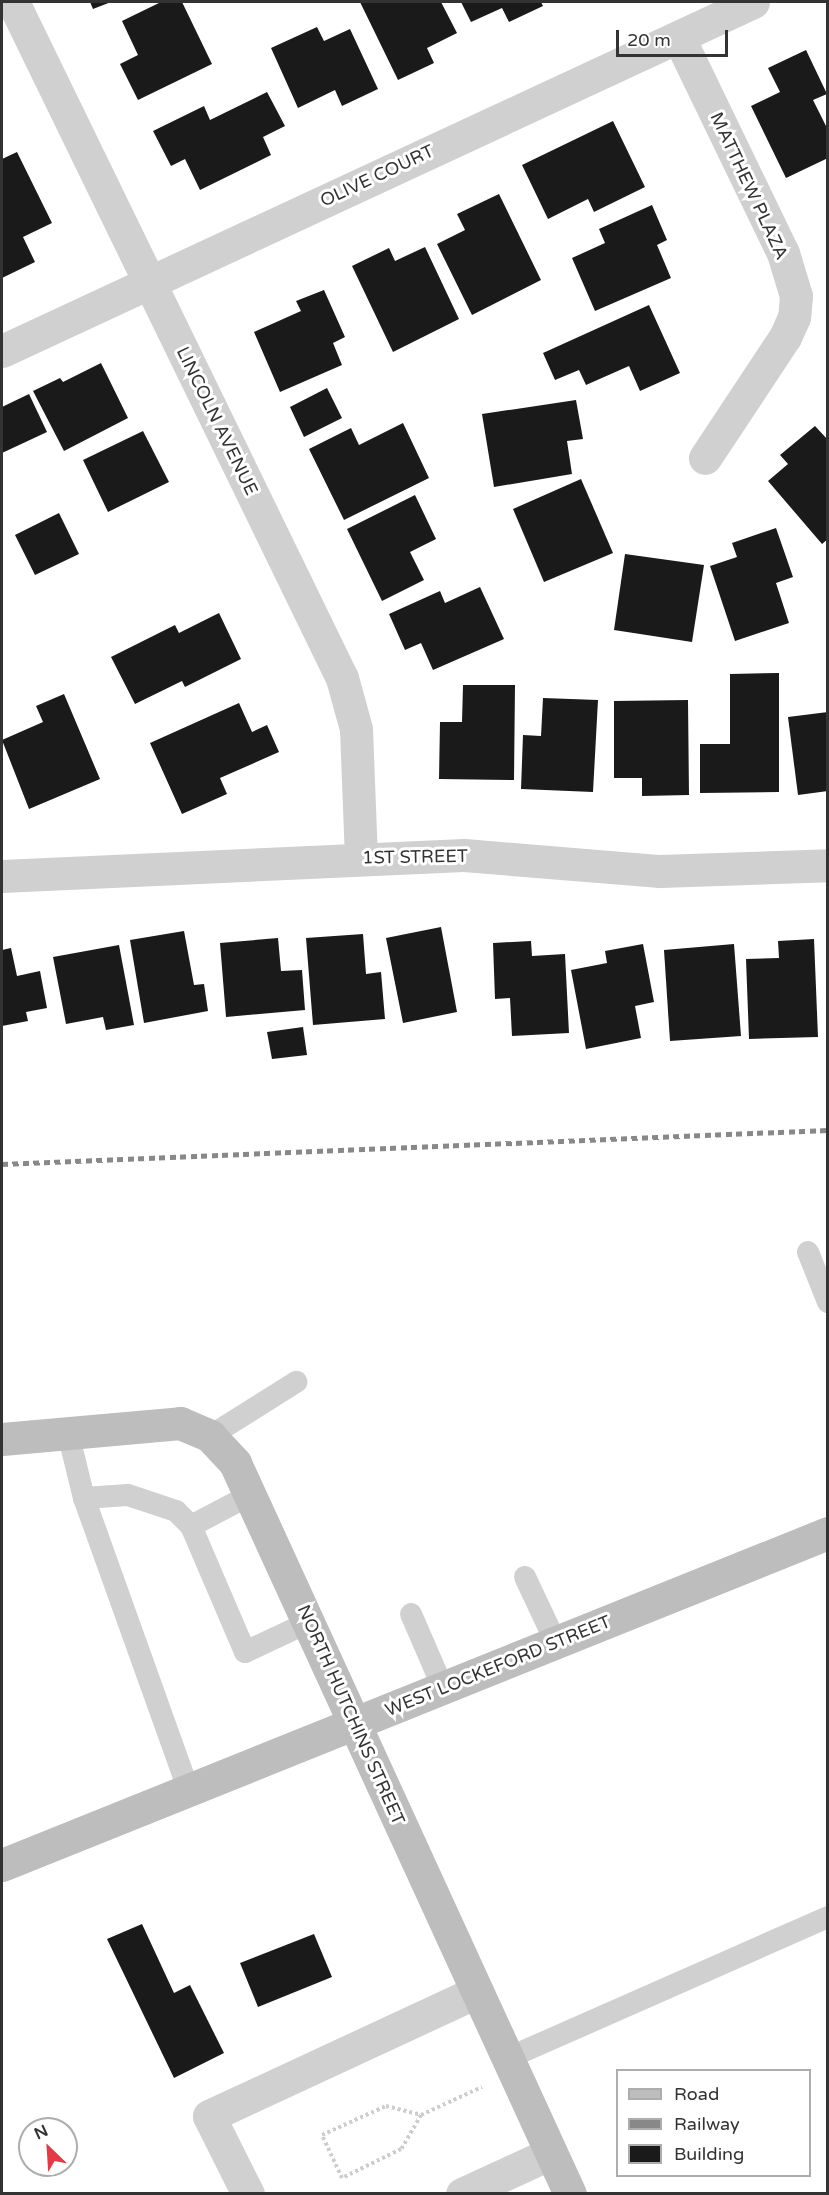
<!DOCTYPE html>
<style>
body{margin:0}
#map{position:relative;width:829px;height:2195px;overflow:hidden;background:#fff;font-family:"Varela Round",sans-serif}
div>[style]{position:absolute}
.building>*{inset:0;background:#1a1a1a}
.path>*{height:4px;margin-top:-2px;transform-origin:0;background:repeating-linear-gradient(90deg,#cdcdcd 0 3px,transparent 0 6px)}
.lane>*{height:22px;margin:-11px;padding:0 11px;transform-origin:11px;border-radius:11px;background:#d0d0d0}
.street>*{height:33px;margin:-16.5px;padding:0 16.5px;transform-origin:16.5px;border-radius:16.5px;background:#d0d0d0}
.secondary>*{height:33px;margin:-16.5px;padding:0 16.5px;transform-origin:16.5px;border-radius:16.5px;background:#bdbdbd}
.rail>*{height:4.5px;margin-top:-2.25px;transform-origin:0;background:repeating-linear-gradient(90deg,#888 0 6px,transparent 0 10.5px)}
span{translate:-50% -50%;white-space:nowrap;text-align:center;line-height:1.15;-webkit-text-stroke:6px #fff;paint-order:stroke}
.street-label{font-size:18px;color:#333}
.frame{position:absolute;inset:0;border:3px solid #333;pointer-events:none}
.legend{position:absolute;left:616px;top:2069px;width:195px;height:108px;box-sizing:border-box;background:#fff;border:2px solid #adadad;margin:0;padding:8px 10px;list-style:none;font-size:18px;color:#333}
.legend li{display:flex;align-items:center;gap:12px;height:30px}
.legend b{width:30px;border:2px solid #adadad}
.north{position:absolute;left:18px;top:2117px;width:60px;height:60px;box-sizing:border-box;background:#fff;border:2px solid #adadad;border-radius:50%;rotate:335deg;font-size:16px;font-weight:700;line-height:24px;text-align:center;color:#333}
.north::after{content:'';display:block;margin:auto;width:21px;height:27px;background:#e63946;clip-path:polygon(50% 0,100% 100%,50% 72%,0 100%)}
.scale{position:absolute;left:616px;top:30px;width:112px;height:27px;box-sizing:border-box;border:3px solid #333;border-top:0;padding-left:8px;font-size:18px;line-height:21px;white-space:nowrap;color:#333;-webkit-text-stroke:4px #fff;paint-order:stroke}
</style>
<div id="map">
<div class="building">
<i style="clip-path:polygon(90px 2px,111px 2px,93px 9px)"></i>
<i style="clip-path:polygon(161px 2px,182px 2px,212px 64px,138px 100px,120px 64px,138px 55px,122px 21px)"></i>
<i style="clip-path:polygon(360px 2px,441px 2px,457px 33px,427px 48px,434px 63px,398px 80px)"></i>
<i style="clip-path:polygon(461px 2px,541px 2px,543px 6px,509px 22px,502px 8px,471px 22px)"></i>
<i style="clip-path:polygon(317px 27px,324px 41px,350px 29px,378px 89px,342px 106px,335px 90px,298px 108px,271px 48px)"></i>
<i style="clip-path:polygon(806px 50px,827px 94px,813px 100px,828px 130px,828px 158px,786px 178px,751px 106px,780px 92px,768px 68px)"></i>
<i style="clip-path:polygon(267px 92px,285px 126px,263px 137px,271px 155px,200px 190px,185px 159px,171px 166px,153px 131px,204px 106px,210px 120px)"></i>
<i style="clip-path:polygon(613px 121px,645px 187px,594px 212px,588px 199px,548px 219px,522px 165px)"></i>
<i style="clip-path:polygon(17px 152px,52px 223px,23px 237px,35px 262px,2px 278px,2px 159px)"></i>
<i style="clip-path:polygon(499px 194px,541px 280px,472px 315px,437px 244px,465px 230px,457px 214px)"></i>
<i style="clip-path:polygon(652px 205px,667px 240px,657px 245px,671px 278px,595px 311px,572px 258px,605px 243px,599px 229px)"></i>
<i style="clip-path:polygon(425px 247px,459px 319px,393px 352px,352px 266px,389px 248px,395px 261px)"></i>
<i style="clip-path:polygon(324px 290px,345px 337px,333px 343px,342px 365px,280px 392px,254px 332px,301px 311px,296px 301px)"></i>
<i style="clip-path:polygon(649px 305px,680px 373px,640px 391px,629px 366px,586px 385px,579px 370px,555px 380px,543px 353px)"></i>
<i style="clip-path:polygon(101px 363px,128px 418px,64px 451px,33px 391px,60px 378px,63px 382px)"></i>
<i style="clip-path:polygon(327px 388px,342px 418px,304px 437px,290px 407px)"></i>
<i style="clip-path:polygon(29px 394px,47px 432px,2px 453px,2px 407px)"></i>
<i style="clip-path:polygon(576px 400px,583px 439px,567px 441px,572px 474px,494px 487px,482px 414px)"></i>
<i style="clip-path:polygon(403px 423px,429px 478px,344px 520px,309px 449px,351px 428px,359px 445px)"></i>
<i style="clip-path:polygon(815px 426px,828px 440px,828px 539px,822px 544px,768px 481px,788px 464px,780px 455px)"></i>
<i style="clip-path:polygon(143px 431px,169px 482px,108px 512px,83px 460px)"></i>
<i style="clip-path:polygon(581px 479px,613px 553px,544px 582px,513px 509px)"></i>
<i style="clip-path:polygon(415px 495px,436px 539px,410px 552px,424px 580px,382px 601px,347px 529px)"></i>
<i style="clip-path:polygon(59px 513px,79px 554px,35px 575px,15px 535px)"></i>
<i style="clip-path:polygon(776px 528px,793px 577px,776px 583px,789px 623px,735px 641px,710px 566px,737px 557px,732px 543px)"></i>
<i style="clip-path:polygon(625px 554px,704px 565px,692px 642px,614px 630px)"></i>
<i style="clip-path:polygon(480px 587px,504px 639px,433px 670px,421px 643px,405px 650px,389px 614px,440px 591px,445px 603px)"></i>
<i style="clip-path:polygon(219px 613px,241px 659px,185px 687px,182px 681px,135px 704px,111px 657px,175px 625px,179px 633px)"></i>
<i style="clip-path:polygon(779px 673px,779px 792px,700px 793px,700px 744px,730px 744px,730px 674px)"></i>
<i style="clip-path:polygon(463px 685px,515px 685px,514px 780px,439px 779px,440px 722px,462px 722px)"></i>
<i style="clip-path:polygon(64px 694px,100px 779px,29px 809px,2px 740px,43px 722px,36px 706px)"></i>
<i style="clip-path:polygon(543px 698px,598px 700px,593px 792px,521px 789px,523px 735px,541px 736px)"></i>
<i style="clip-path:polygon(688px 700px,689px 795px,642px 796px,642px 778px,614px 778px,614px 701px)"></i>
<i style="clip-path:polygon(239px 703px,252px 732px,267px 725px,279px 752px,220px 778px,227px 794px,182px 814px,150px 743px)"></i>
<i style="clip-path:polygon(828px 712px,828px 791px,798px 795px,788px 717px)"></i>
<i style="clip-path:polygon(441px 927px,457px 1012px,403px 1023px,386px 938px)"></i>
<i style="clip-path:polygon(184px 931px,194px 985px,204px 984px,208px 1011px,144px 1023px,130px 940px)"></i>
<i style="clip-path:polygon(363px 934px,366px 974px,381px 972px,385px 1019px,313px 1025px,306px 938px)"></i>
<i style="clip-path:polygon(278px 938px,281px 971px,302px 970px,305px 1010px,226px 1017px,220px 943px)"></i>
<i style="clip-path:polygon(814px 939px,818px 1037px,749px 1039px,746px 959px,779px 958px,778px 941px)"></i>
<i style="clip-path:polygon(531px 941px,532px 956px,565px 954px,569px 1033px,512px 1036px,510px 998px,495px 999px,493px 943px)"></i>
<i style="clip-path:polygon(643px 944px,654px 1002px,635px 1006px,641px 1038px,586px 1049px,571px 970px,607px 963px,605px 951px)"></i>
<i style="clip-path:polygon(734px 944px,741px 1036px,670px 1041px,664px 950px)"></i>
<i style="clip-path:polygon(119px 945px,134px 1025px,106px 1030px,103px 1017px,66px 1024px,53px 957px)"></i>
<i style="clip-path:polygon(11px 948px,17px 976px,40px 971px,47px 1008px,26px 1012px,28px 1021px,2px 1026px,2px 950px)"></i>
<i style="clip-path:polygon(303px 1027px,307px 1055px,272px 1059px,267px 1032px)"></i>
<i style="clip-path:polygon(142px 1924px,174px 1993px,190px 1985px,224px 2053px,174px 2078px,107px 1939px)"></i>
<i style="clip-path:polygon(314px 1934px,332px 1977px,258px 2007px,240px 1963px)"></i>
</div>
<div class="path">
<i style="left:421px;top:2115px;width:39px;rotate:120deg"></i>
<i style="left:401px;top:2149px;width:66px;rotate:153.8deg"></i>
<i style="left:342px;top:2178px;width:47px;rotate:-114.9deg"></i>
<i style="left:322px;top:2135px;width:70px;rotate:-24.4deg"></i>
<i style="left:386px;top:2106px;width:36px;rotate:14deg"></i>
<i style="left:421px;top:2115px;width:67px;rotate:-24.7deg"></i>
</div>
<div class="lane">
<i style="left:808px;top:1252px;width:54px;rotate:68.2deg"></i>
<i style="left:68px;top:1433px;width:67px;rotate:76.2deg"></i>
<i style="left:84px;top:1498px;width:311px;rotate:70.3deg"></i>
<i style="left:210px;top:1436px;width:102px;rotate:-32.1deg"></i>
<i style="left:84px;top:1498px;width:44px;rotate:-3.9deg"></i>
<i style="left:128px;top:1495px;width:51px;rotate:18.4deg"></i>
<i style="left:176px;top:1511px;width:21px;rotate:45deg"></i>
<i style="left:191px;top:1526px;width:67px;rotate:-27.7deg"></i>
<i style="left:191px;top:1526px;width:137px;rotate:66.8deg"></i>
<i style="left:245px;top:1652px;width:71px;rotate:-25.1deg"></i>
<i style="left:525px;top:1577px;width:73px;rotate:64.8deg"></i>
<i style="left:411px;top:1614px;width:81px;rotate:66.6deg"></i>
<i style="left:506px;top:2059px;width:352px;rotate:-23.8deg"></i>
</div>
<div class="street">
<i style="left:13px;top:2px;width:752px;rotate:64.05deg"></i>
<i style="left:342px;top:678px;width:53px;rotate:74.6deg"></i>
<i style="left:356px;top:729px;width:128px;rotate:87.8deg"></i>
<i style="left:679px;top:38px;width:239px;rotate:64.2deg"></i>
<i style="left:783px;top:253px;width:45px;rotate:73.2deg"></i>
<i style="left:796px;top:296px;width:21px;rotate:95deg"></i>
<i style="left:794px;top:317px;width:22px;rotate:114deg"></i>
<i style="left:785px;top:337px;width:145px;rotate:123.5deg"></i>
<i style="left:2px;top:351px;width:828px;rotate:-24.92deg"></i>
<i style="left:2px;top:876px;width:462px;rotate:-2.6deg"></i>
<i style="left:464px;top:855px;width:197px;rotate:4.7deg"></i>
<i style="left:660px;top:871px;width:168px;rotate:-2deg"></i>
<i style="left:248px;top:2194px;width:87px;rotate:-116.6deg"></i>
<i style="left:209px;top:2116px;width:294px;rotate:-24.9deg"></i>
<i style="left:462px;top:2194px;width:98px;rotate:-24.7deg"></i>
</div>
<div class="secondary">
<i style="left:2px;top:1439px;width:179px;rotate:-5.1deg"></i>
<i style="left:180px;top:1423px;width:33px;rotate:23deg"></i>
<i style="left:210px;top:1436px;width:37px;rotate:47deg"></i>
<i style="left:235px;top:1463px;width:804px;rotate:65.38deg"></i>
<i style="left:2px;top:1865px;width:890px;rotate:-21.9deg"></i>
</div>
<div class="rail">
<i style="left:2px;top:1164px;width:827px;rotate:-2.36deg"></i>
</div>
<div class="street-label">
<span style="left:377px;top:176px;rotate:-25deg">OLIVE COURT</span>
<span style="left:749px;top:186px;rotate:65deg">MATTHEW PLAZA</span>
<span style="left:217px;top:421px;rotate:64deg">LINCOLN AVENUE</span>
<span style="left:415px;top:857px;rotate:-1deg">1ST STREET</span>
<span style="left:498px;top:1666px;rotate:-22deg">WEST LOCKEFORD STREET</span>
<span style="left:351px;top:1715px;rotate:66deg">NORTH HUTCHINS STREET</span>
</div>
<div class="frame"></div>
<ul class="legend">
<li><b style="height:8px;background:#bdbdbd"></b>Road</li>
<li><b style="height:8px;background:#888"></b>Railway</li>
<li><b style="height:16px;background:#1a1a1a"></b>Building</li>
</ul>
<div class="north">N</div>
<div class="scale">20 m</div>
</div>
